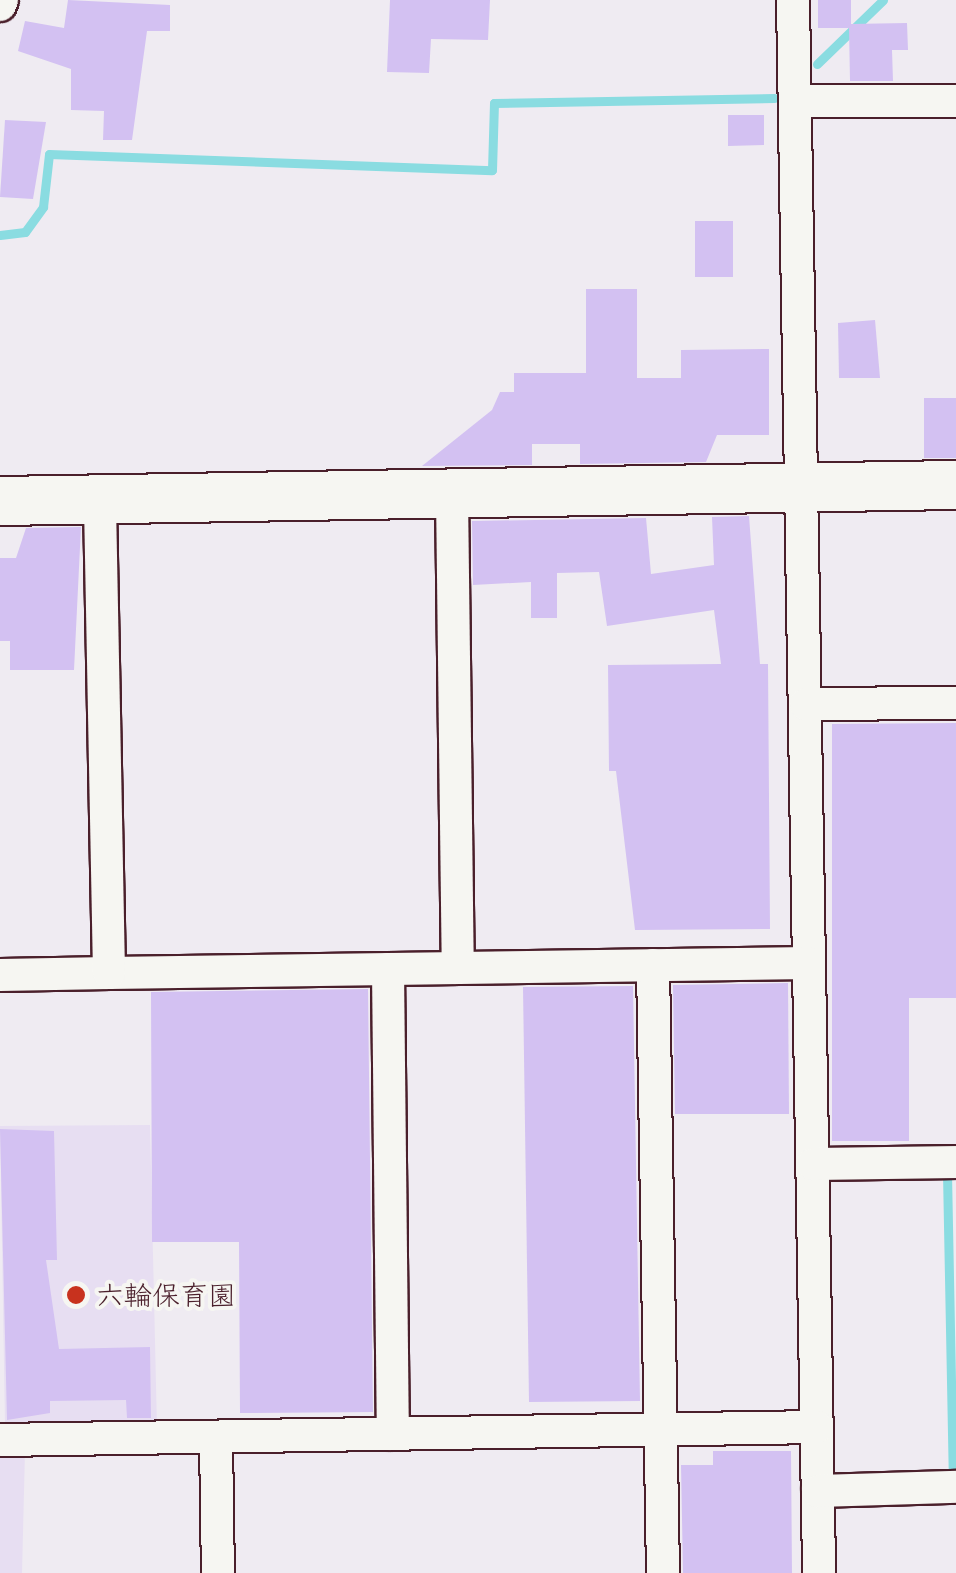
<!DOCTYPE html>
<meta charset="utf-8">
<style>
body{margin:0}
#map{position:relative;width:956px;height:1573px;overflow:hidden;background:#efebf2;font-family:"Shantell Sans","Klee One",sans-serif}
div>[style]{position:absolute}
.built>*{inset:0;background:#e7def2}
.stream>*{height:9px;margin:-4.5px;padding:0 4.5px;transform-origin:4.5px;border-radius:4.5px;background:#8adce1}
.building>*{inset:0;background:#d3c1f2}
.roads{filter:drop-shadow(2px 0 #4a1f2b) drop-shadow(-2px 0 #4a1f2b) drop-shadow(0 2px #4a1f2b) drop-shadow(0 -2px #4a1f2b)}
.street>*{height:32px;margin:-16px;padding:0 16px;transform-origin:16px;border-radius:16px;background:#f6f6f2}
.secondary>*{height:48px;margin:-24px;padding:0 24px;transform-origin:24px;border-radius:24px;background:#f6f6f2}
.dots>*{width:28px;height:28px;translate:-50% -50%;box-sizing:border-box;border:5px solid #f6f6f2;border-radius:50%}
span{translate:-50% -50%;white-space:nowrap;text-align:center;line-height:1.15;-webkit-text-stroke:8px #f6f6f2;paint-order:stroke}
.poi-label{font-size:28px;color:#4a1f2b}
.left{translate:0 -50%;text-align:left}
</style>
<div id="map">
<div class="built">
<i style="clip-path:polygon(150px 1125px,157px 1428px,5px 1424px,0 1126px)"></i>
<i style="clip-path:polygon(0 1451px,25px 1451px,22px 1573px,0 1573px)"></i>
</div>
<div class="stream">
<i style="left:817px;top:64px;width:92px;rotate:-44.1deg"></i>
<i style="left:0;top:235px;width:25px;rotate:-7deg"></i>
<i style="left:25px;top:232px;width:31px;rotate:-54deg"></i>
<i style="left:43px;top:207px;width:53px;rotate:-83.5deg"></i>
<i style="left:49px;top:154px;width:443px;rotate:2.1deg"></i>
<i style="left:492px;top:170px;width:67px;rotate:-88.3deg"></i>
<i style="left:494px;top:103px;width:280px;rotate:-1deg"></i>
<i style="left:947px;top:1173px;width:305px;rotate:88.9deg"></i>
</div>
<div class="building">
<i style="clip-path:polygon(68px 0,170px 5px,170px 31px,147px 31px,132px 140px,103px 140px,104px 111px,71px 110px,71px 69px,18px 51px,25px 21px,64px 28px)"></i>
<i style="clip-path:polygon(390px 0,490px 0,488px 40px,431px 39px,429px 73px,387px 72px)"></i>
<i style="clip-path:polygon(818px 0,851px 0,851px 24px,907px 23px,908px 50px,892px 50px,893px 81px,850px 81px,849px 28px,818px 28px)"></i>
<i style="clip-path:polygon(728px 115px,764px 115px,764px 145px,728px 146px)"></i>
<i style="clip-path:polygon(5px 120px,46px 122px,33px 199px,0 197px)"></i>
<i style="clip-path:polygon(695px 221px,733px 221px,733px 277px,695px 277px)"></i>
<i style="clip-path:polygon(586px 289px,637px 289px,637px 378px,681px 378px,681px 350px,769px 349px,769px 435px,717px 435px,706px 462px,580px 464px,580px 444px,532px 444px,532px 465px,422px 466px,492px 410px,500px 392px,514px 392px,514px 373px,586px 373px)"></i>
<i style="clip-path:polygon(875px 320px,880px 378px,839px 378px,838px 323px)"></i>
<i style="clip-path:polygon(924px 398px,956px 398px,956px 458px,924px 458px)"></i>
<i style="clip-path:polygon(749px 516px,760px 664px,768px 664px,770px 929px,635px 930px,616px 771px,609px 771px,608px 665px,721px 664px,714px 610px,607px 626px,599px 572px,557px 573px,557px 618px,531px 618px,531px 582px,473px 585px,472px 521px,646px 518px,651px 574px,714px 565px,712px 517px)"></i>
<i style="clip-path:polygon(81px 527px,74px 670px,10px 670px,10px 641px,0 641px,0 558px,16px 558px,26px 528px)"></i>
<i style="clip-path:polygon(956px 723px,956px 998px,909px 998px,909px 1141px,832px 1141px,832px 724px)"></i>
<i style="clip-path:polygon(788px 983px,789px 1114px,675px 1114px,673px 985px)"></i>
<i style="clip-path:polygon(633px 986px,640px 1401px,529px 1402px,523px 987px)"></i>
<i style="clip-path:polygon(368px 989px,373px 1412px,240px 1413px,239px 1242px,152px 1242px,151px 992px)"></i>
<i style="clip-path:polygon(0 1129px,54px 1131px,57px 1260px,46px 1260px,59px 1349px,150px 1347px,151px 1418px,127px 1418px,126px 1400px,50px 1401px,50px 1413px,7px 1420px)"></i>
<i style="clip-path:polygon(713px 1451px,791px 1451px,792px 1573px,683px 1573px,681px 1465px,713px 1465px)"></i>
</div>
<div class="roads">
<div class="street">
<i style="left:793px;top:0;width:1573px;rotate:89.05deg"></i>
<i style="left:0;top:5px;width:5px;rotate:-68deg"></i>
<i style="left:795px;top:101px;width:161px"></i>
<i style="left:452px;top:494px;width:474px;rotate:89.3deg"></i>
<i style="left:806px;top:704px;width:150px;rotate:-0.4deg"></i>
<i style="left:653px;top:965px;width:608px;rotate:89.06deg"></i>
<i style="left:388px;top:969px;width:465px;rotate:89.4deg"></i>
<i style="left:109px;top:973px;width:700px;rotate:-0.82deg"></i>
<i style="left:0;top:975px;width:109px;rotate:-1.1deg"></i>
<i style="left:109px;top:973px;width:473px;rotate:-91.1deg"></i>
<i style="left:813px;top:1164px;width:143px;rotate:-0.8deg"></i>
<i style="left:216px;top:1437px;width:136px;rotate:89.2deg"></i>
<i style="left:0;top:1440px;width:817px;rotate:-0.91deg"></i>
<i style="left:818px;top:1491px;width:138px;rotate:-1.7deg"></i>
</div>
<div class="secondary">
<i style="left:0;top:501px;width:956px;rotate:-0.96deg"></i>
</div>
</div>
<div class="dots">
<i style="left:76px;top:1295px;background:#c8321e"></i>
</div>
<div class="poi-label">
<span class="left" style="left:96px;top:1295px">六輪保育園</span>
</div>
</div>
